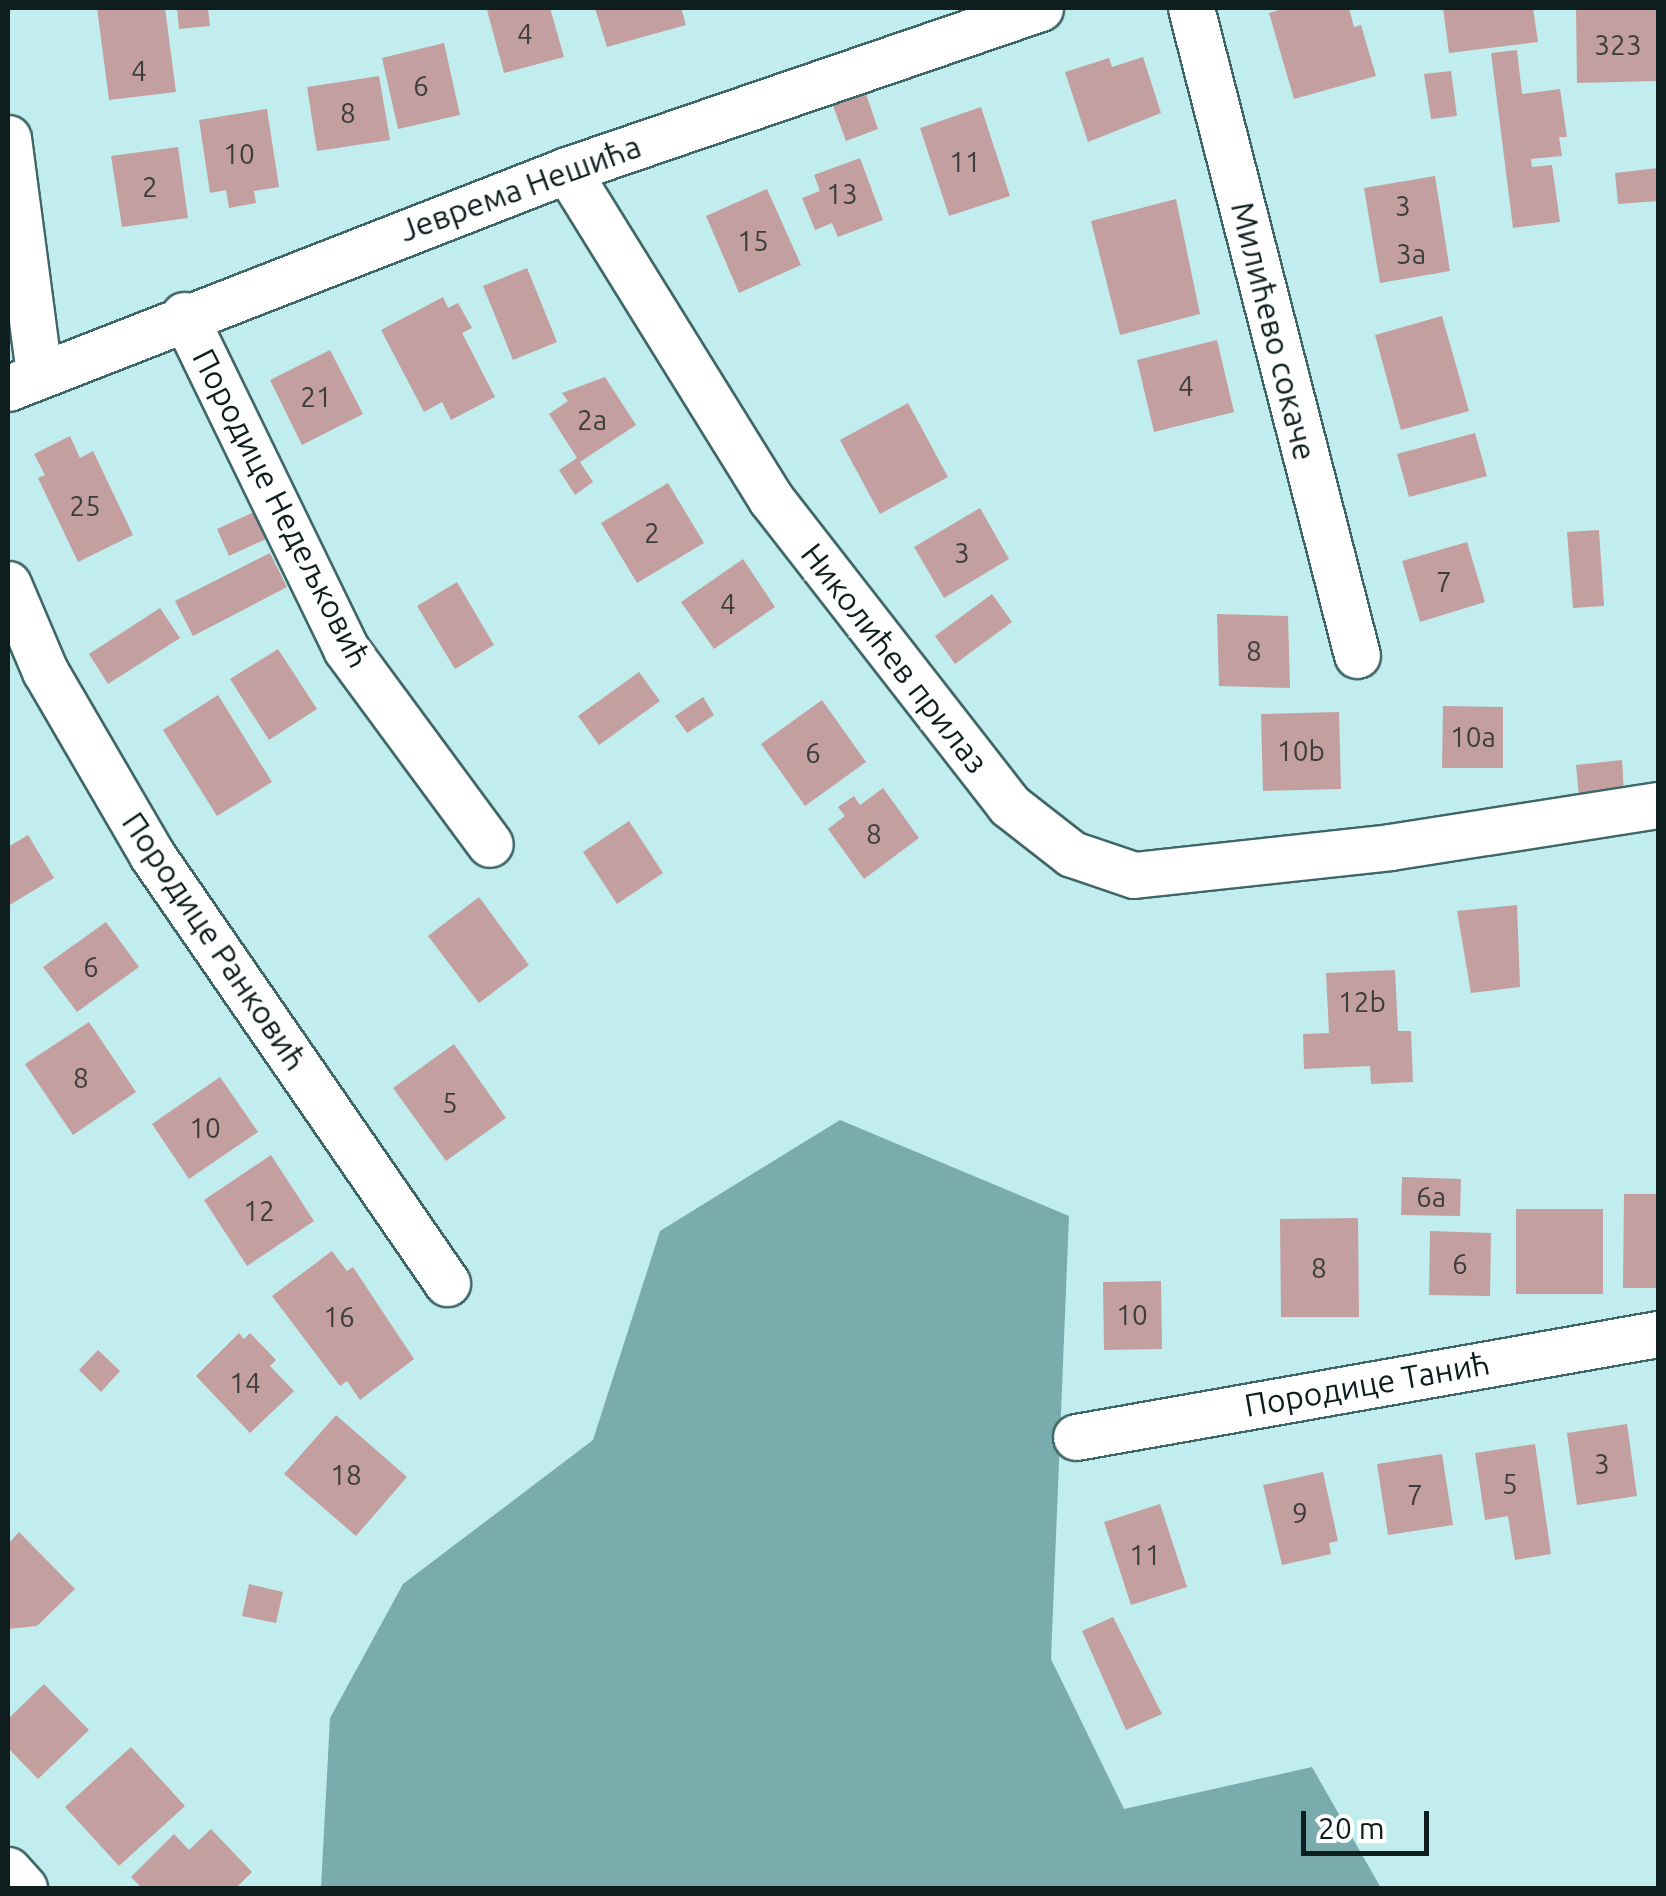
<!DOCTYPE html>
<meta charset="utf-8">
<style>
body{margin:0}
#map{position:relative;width:1666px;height:1896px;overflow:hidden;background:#c2edee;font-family:Ubuntu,sans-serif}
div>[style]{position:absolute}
.forest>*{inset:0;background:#7bacad}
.building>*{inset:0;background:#c49f9f}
.roads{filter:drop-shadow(2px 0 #406768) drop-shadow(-2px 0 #406768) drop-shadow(0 2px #406768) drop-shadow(0 -2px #406768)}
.minor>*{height:45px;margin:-22.5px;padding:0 22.5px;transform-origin:22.5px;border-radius:22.5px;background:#fff}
span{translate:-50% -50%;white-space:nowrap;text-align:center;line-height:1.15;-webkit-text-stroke:9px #fff;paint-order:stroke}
.number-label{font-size:28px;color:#3c3e3e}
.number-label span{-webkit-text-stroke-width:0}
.street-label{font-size:32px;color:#0e1e1e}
.frame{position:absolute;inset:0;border:10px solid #0e1e1e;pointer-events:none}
.scale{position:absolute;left:1301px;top:1811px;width:128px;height:45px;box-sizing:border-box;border:5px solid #0e1e1e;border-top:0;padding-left:12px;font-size:30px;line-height:35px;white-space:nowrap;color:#0e1e1e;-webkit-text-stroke:8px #fff;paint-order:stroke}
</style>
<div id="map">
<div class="forest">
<i style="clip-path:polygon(840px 1120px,1069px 1216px,1051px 1659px,1124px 1809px,1312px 1767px,1381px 1888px,321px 1888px,330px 1718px,403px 1584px,593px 1440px,660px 1231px)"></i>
</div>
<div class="building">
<i style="clip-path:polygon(97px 8px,165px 8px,176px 92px,109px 100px)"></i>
<i style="clip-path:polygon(177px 8px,208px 8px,210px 26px,179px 29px)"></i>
<i style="clip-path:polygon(550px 8px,564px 57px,504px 73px,487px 10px)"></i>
<i style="clip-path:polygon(595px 8px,681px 8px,686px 25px,607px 47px)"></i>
<i style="clip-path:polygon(1286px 8px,1349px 8px,1354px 27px,1361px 25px,1376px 76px,1294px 99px,1269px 13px)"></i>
<i style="clip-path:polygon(1443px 8px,1533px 8px,1538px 42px,1449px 53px)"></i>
<i style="clip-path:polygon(1576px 8px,1658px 8px,1658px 81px,1577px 83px)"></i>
<i style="clip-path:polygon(444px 43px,460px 115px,398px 129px,382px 58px)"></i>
<i style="clip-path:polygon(1517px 50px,1522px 94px,1560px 89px,1567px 137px,1559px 137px,1562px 156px,1531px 159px,1532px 167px,1552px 165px,1560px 222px,1513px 228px,1491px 53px)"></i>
<i style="clip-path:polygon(1143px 57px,1161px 113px,1088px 142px,1065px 72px,1109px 58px,1112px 67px)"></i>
<i style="clip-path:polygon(1451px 71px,1457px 116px,1431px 119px,1424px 74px)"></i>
<i style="clip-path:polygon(379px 76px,390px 140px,317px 151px,307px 87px)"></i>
<i style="clip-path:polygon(865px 91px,878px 129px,846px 141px,832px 103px)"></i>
<i style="clip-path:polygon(981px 107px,1010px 196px,949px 216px,920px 128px)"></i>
<i style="clip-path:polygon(267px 109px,279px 187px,254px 191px,256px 203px,229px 208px,226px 190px,210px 193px,199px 120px)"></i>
<i style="clip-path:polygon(178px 147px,188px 218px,122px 227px,111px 156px)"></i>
<i style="clip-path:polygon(860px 158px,883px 220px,838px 237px,832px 223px,815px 230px,802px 198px,820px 191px,814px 175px)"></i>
<i style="clip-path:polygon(1658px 168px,1658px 201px,1618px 204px,1615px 173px)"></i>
<i style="clip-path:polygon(1435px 176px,1450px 271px,1380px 283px,1364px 188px)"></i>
<i style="clip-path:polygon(767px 189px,801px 265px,739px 293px,706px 216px)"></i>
<i style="clip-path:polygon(1176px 199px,1200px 314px,1120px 335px,1091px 221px)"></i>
<i style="clip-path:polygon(527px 268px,557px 342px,513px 360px,483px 286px)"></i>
<i style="clip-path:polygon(443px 297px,448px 308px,458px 303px,472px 328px,462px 333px,495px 397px,451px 420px,442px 402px,424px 412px,381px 330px)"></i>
<i style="clip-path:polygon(1442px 316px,1469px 411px,1401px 430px,1375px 335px)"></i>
<i style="clip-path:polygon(1217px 340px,1234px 412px,1154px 432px,1137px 360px)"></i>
<i style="clip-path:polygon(330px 350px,363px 414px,302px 445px,270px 380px)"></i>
<i style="clip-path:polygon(605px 377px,636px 425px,580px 462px,593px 482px,575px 495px,559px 470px,577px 458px,549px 414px,568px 401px,562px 393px)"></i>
<i style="clip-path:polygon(908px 403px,948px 477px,880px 514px,840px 440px)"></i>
<i style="clip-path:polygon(1475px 433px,1487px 476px,1409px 497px,1397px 454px)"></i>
<i style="clip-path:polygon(70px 436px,80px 458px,93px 451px,133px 535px,78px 562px,38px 478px,45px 475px,34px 454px)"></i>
<i style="clip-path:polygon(668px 483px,704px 543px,637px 583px,601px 523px)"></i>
<i style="clip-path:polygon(980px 508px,1009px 559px,944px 598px,914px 547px)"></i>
<i style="clip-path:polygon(254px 512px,266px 539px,229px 556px,217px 529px)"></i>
<i style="clip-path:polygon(1599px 530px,1604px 606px,1573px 608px,1567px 532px)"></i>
<i style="clip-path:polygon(1467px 542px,1485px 602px,1420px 622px,1402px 561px)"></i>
<i style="clip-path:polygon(270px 553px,287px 587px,193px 636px,175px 601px)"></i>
<i style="clip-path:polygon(743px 559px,775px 607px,714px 649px,681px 602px)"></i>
<i style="clip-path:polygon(457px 582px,494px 645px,455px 669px,417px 606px)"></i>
<i style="clip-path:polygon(992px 594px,1012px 622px,955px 664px,935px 636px)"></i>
<i style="clip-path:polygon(160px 608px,180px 638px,108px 684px,89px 654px)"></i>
<i style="clip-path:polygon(1217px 614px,1288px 616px,1290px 688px,1219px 686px)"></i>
<i style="clip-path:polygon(278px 649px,317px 709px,269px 740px,230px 679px)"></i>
<i style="clip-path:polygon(639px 672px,660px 701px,599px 745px,578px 716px)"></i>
<i style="clip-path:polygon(218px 695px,272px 782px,217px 816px,163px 730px)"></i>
<i style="clip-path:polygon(703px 697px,714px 715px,687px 733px,675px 716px)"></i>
<i style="clip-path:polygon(822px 700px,866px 762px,805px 806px,761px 744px)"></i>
<i style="clip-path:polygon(1443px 706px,1503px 707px,1503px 768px,1442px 768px)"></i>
<i style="clip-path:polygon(1339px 712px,1341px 789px,1263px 791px,1261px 714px)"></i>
<i style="clip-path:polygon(1622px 760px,1624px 793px,1579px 797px,1576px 765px)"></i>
<i style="clip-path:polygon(883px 788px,919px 838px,864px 879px,828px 829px,845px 816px,838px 807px,854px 796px,860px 805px)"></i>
<i style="clip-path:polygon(629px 821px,663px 873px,617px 904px,583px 852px)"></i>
<i style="clip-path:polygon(28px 835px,54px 878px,8px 906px,8px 847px)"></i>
<i style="clip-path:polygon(479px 897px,529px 965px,479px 1003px,428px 936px)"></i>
<i style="clip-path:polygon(1517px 905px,1520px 987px,1471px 993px,1457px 911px)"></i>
<i style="clip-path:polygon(106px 922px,139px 967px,77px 1012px,43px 967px)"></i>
<i style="clip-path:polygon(1395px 970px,1398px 1031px,1411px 1031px,1413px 1082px,1371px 1084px,1370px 1066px,1304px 1069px,1303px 1034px,1329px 1033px,1326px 973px)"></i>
<i style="clip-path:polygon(89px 1022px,136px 1092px,73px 1135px,25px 1064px)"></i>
<i style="clip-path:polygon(454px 1044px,506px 1118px,446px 1161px,393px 1088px)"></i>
<i style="clip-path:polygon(220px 1077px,258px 1132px,189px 1179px,152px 1124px)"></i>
<i style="clip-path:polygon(271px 1155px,314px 1221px,247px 1266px,204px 1200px)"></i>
<i style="clip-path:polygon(1402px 1177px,1461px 1179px,1460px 1216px,1401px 1215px)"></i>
<i style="clip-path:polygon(1624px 1194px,1658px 1194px,1658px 1288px,1623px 1288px)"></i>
<i style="clip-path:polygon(1516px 1209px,1603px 1209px,1603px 1294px,1516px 1294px)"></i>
<i style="clip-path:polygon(1358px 1218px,1359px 1317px,1281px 1317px,1280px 1219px)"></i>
<i style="clip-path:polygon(1430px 1231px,1491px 1233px,1490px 1296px,1429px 1295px)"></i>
<i style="clip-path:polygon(332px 1251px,347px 1271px,353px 1267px,414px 1359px,360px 1400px,347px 1381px,340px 1386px,272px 1296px)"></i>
<i style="clip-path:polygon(1161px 1281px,1162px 1349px,1104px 1350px,1103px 1282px)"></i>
<i style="clip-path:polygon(239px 1333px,244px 1339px,250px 1333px,276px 1360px,270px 1366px,294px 1391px,250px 1433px,196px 1376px)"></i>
<i style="clip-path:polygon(98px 1350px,120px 1371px,101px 1392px,79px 1370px)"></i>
<i style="clip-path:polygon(336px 1415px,407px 1477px,356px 1536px,284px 1474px)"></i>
<i style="clip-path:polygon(1627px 1424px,1637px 1496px,1577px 1505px,1567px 1433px)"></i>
<i style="clip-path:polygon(1535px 1444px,1551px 1554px,1515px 1560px,1508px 1516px,1485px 1520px,1475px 1453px)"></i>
<i style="clip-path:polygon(1442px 1454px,1453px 1525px,1388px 1535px,1377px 1464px)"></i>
<i style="clip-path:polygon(1323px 1472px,1338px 1541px,1329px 1543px,1331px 1554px,1282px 1565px,1263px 1485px)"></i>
<i style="clip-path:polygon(1160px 1504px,1187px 1587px,1131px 1605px,1104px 1522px)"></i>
<i style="clip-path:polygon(19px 1532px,75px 1589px,37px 1626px,8px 1629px,8px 1544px)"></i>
<i style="clip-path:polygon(249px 1584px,283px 1592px,276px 1623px,242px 1616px)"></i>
<i style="clip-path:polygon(1113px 1617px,1162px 1714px,1126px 1730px,1082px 1631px)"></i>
<i style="clip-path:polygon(44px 1684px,89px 1730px,38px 1779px,8px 1748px,8px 1719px)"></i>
<i style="clip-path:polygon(131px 1747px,185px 1806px,119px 1866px,65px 1807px)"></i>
<i style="clip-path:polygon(211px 1829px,252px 1872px,236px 1888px,142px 1888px,131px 1877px,174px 1834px,189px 1850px)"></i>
</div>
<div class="roads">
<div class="minor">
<i style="left:1191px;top:8px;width:668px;rotate:75.61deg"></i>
<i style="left:8px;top:138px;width:237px;rotate:82.5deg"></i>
<i style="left:567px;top:170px;width:387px;rotate:58.2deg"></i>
<i style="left:771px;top:499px;width:388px;rotate:52.1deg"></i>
<i style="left:1009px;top:805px;width:80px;rotate:37.9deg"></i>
<i style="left:1072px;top:854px;width:65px;rotate:18.7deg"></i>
<i style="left:1134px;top:875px;width:258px;rotate:-6.2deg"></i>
<i style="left:1390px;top:847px;width:271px;rotate:-8.9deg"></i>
<i style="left:184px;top:315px;width:371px;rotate:64.1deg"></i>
<i style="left:346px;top:649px;width:242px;rotate:53.6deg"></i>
<i style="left:8px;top:388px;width:600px;rotate:-21.3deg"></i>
<i style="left:567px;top:170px;width:500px;rotate:-18.9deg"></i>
<i style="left:8px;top:584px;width:95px;rotate:67deg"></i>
<i style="left:45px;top:671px;width:213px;rotate:59.8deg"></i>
<i style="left:152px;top:855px;width:520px;rotate:55.42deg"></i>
<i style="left:1076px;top:1437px;width:591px;rotate:-10.04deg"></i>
<i style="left:8px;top:1870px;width:24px;rotate:48deg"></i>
</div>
</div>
<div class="number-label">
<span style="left:525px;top:34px">4</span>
<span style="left:1618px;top:45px">323</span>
<span style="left:139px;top:71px">4</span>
<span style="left:421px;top:86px">6</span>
<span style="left:348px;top:113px">8</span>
<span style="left:239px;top:154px">10</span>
<span style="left:965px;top:162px">11</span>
<span style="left:150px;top:187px">2</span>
<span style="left:842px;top:194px">13</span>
<span style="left:1403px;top:206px">3</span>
<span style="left:753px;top:241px">15</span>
<span style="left:1411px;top:254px">3a</span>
<span style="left:1186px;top:386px">4</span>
<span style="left:316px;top:397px">21</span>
<span style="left:592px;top:420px">2a</span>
<span style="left:85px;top:506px">25</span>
<span style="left:652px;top:533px">2</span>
<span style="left:962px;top:553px">3</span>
<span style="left:1444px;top:582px">7</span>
<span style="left:728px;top:604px">4</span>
<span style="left:1254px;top:651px">8</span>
<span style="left:1473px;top:737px">10a</span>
<span style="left:1301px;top:751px">10b</span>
<span style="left:813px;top:753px">6</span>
<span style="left:874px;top:834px">8</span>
<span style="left:91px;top:967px">6</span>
<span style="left:1362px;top:1002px">12b</span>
<span style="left:81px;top:1078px">8</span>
<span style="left:450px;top:1103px">5</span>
<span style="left:205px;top:1128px">10</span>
<span style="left:1431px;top:1197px">6a</span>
<span style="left:259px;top:1211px">12</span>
<span style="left:1460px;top:1264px">6</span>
<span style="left:1319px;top:1268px">8</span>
<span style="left:1132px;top:1315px">10</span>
<span style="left:339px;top:1317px">16</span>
<span style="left:245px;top:1383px">14</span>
<span style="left:1602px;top:1464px">3</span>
<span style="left:346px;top:1475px">18</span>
<span style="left:1510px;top:1484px">5</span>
<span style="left:1415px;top:1495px">7</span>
<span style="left:1300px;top:1513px">9</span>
<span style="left:1145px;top:1555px">11</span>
</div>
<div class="street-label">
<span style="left:520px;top:188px;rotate:-20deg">Јеврема Нешића</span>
<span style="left:1274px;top:331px;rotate:76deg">Милићево сокаче</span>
<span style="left:282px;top:508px;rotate:63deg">Породице Недељковић</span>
<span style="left:895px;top:658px;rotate:52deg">Николићев прилаз</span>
<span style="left:215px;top:941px;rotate:56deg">Породице Ранковић</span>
<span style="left:1367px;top:1384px;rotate:-10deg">Породице Танић</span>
</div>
<div class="frame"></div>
<div class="scale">20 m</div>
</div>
